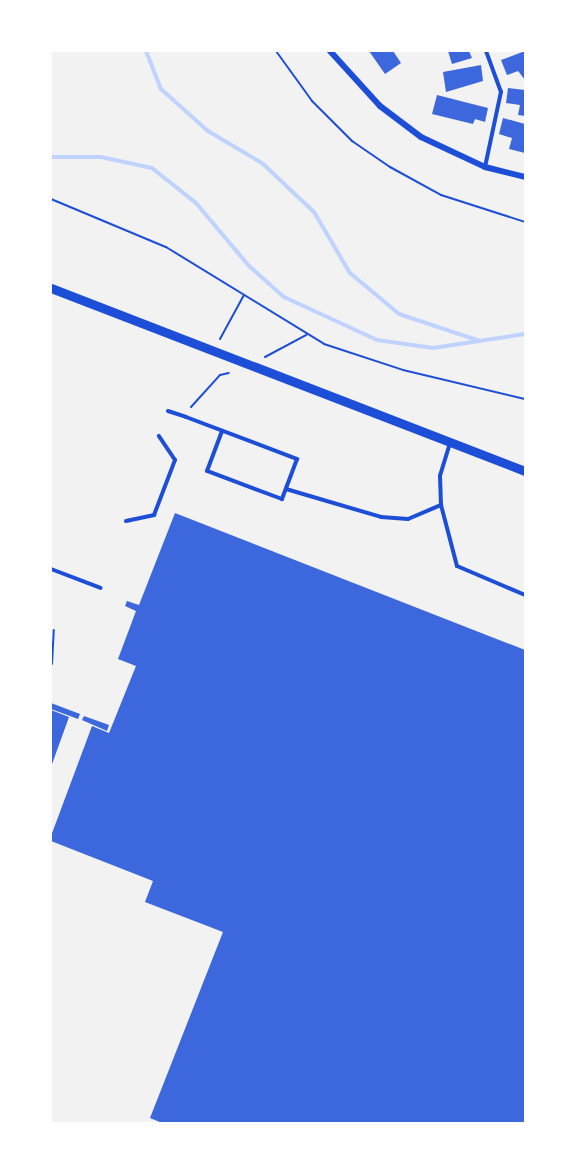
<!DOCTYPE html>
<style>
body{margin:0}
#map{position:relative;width:576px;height:1174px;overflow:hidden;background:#f2f2f2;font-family:Ubuntu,sans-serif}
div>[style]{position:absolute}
.stream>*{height:4px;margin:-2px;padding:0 2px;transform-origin:2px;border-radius:2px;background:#bfd3fe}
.building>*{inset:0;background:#3d67dc}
.path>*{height:2px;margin:-1px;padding:0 1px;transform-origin:1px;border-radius:1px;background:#1d4ed8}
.service>*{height:4px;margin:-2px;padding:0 2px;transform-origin:2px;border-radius:2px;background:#1d4ed8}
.minor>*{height:6px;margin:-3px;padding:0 3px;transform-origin:3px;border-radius:3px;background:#1d4ed8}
.tertiary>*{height:9px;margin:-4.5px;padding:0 4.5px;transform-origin:4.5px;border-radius:4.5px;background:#1d4ed8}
span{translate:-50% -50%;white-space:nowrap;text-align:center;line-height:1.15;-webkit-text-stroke:6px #fff;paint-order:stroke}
.frame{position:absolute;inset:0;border:52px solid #fff;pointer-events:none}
</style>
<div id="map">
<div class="stream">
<i style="left:146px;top:51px;width:41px;rotate:68.5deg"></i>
<i style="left:161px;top:89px;width:63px;rotate:41.8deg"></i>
<i style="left:208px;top:131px;width:63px;rotate:30.7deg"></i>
<i style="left:262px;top:163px;width:71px;rotate:43.3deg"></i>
<i style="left:314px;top:212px;width:71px;rotate:59.5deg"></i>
<i style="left:350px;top:273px;width:64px;rotate:39.9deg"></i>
<i style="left:399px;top:314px;width:85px;rotate:18.4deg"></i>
<i style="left:51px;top:157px;width:50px"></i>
<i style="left:101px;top:157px;width:52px;rotate:12.2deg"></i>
<i style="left:152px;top:168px;width:56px;rotate:38.5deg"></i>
<i style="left:196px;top:203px;width:82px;rotate:49.9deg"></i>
<i style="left:249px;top:266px;width:47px;rotate:41.5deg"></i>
<i style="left:284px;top:297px;width:102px;rotate:24.8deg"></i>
<i style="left:377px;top:340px;width:57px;rotate:8.1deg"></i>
<i style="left:433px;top:348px;width:93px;rotate:-8.7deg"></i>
</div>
<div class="building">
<i style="clip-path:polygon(369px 51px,393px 51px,401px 63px,385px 74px)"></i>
<i style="clip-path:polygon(448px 51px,469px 51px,472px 58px,452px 64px)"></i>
<i style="clip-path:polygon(525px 51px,525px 80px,518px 71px,507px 75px,501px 60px)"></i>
<i style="clip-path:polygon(481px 65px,483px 81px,446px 92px,443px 72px)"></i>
<i style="clip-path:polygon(508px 88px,525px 90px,525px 116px,518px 115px,520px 105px,506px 103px)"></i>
<i style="clip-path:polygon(437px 95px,488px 108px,485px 122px,475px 119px,473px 124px,432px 114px)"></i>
<i style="clip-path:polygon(503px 118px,525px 124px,525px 153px,509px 149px,512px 138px,499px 134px)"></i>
<i style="clip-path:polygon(175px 513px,525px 650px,525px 1123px,162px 1123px,150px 1118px,223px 932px,145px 902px,153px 881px,51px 841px,51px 836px,92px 726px,109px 733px,136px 666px,118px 659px,136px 611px,125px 606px,127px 601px,139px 605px)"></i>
<i style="clip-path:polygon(51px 703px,80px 714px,78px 719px,51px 709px)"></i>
<i style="clip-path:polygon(51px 710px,69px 717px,51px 767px)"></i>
<i style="clip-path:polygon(84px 716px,109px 725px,107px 731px,82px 720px)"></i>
</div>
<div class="path">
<i style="left:276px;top:51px;width:62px;rotate:54.2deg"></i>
<i style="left:312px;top:101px;width:57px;rotate:45deg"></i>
<i style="left:352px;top:141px;width:46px;rotate:34.4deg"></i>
<i style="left:390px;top:167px;width:58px;rotate:28.8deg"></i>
<i style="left:441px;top:195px;width:88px;rotate:17.8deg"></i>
<i style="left:51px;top:199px;width:125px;rotate:22.7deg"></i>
<i style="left:166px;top:247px;width:185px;rotate:31.5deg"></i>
<i style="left:324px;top:344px;width:83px;rotate:18.2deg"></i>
<i style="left:403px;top:370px;width:125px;rotate:13.4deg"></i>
<i style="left:220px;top:339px;width:50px;rotate:-61.4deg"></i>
<i style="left:265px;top:357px;width:47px;rotate:-28.2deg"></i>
<i style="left:191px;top:407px;width:43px;rotate:-47.8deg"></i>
<i style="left:220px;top:375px;width:9px;rotate:-13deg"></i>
<i style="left:52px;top:664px;width:34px;rotate:-87deg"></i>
</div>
<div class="service">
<i style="left:485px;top:167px;width:77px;rotate:-78deg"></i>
<i style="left:501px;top:92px;width:44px;rotate:-110.1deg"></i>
<i style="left:168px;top:411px;width:19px;rotate:18deg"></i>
<i style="left:186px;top:417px;width:119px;rotate:20.7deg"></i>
<i style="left:297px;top:459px;width:43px;rotate:110.6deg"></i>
<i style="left:282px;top:499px;width:80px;rotate:-159.5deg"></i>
<i style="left:207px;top:471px;width:43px;rotate:-69.4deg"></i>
<i style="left:450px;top:443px;width:34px;rotate:107deg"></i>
<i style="left:440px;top:476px;width:29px;rotate:88deg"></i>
<i style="left:441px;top:505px;width:63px;rotate:75.3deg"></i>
<i style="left:457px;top:566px;width:74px;rotate:23.1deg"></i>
<i style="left:286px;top:489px;width:99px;rotate:16.4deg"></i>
<i style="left:381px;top:517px;width:27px;rotate:4deg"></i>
<i style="left:408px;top:519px;width:36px;rotate:-23deg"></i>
<i style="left:126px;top:521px;width:29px;rotate:-12deg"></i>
<i style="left:154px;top:515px;width:59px;rotate:-69.1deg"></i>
<i style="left:175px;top:460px;width:29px;rotate:-124deg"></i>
<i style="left:51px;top:569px;width:53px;rotate:20.8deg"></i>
</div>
<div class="minor">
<i style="left:330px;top:51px;width:74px;rotate:47.7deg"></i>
<i style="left:380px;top:106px;width:51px;rotate:37.1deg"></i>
<i style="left:421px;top:137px;width:71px;rotate:25.1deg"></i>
<i style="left:485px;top:167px;width:41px;rotate:14deg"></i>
</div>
<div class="tertiary">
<i style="left:51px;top:288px;width:508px;rotate:21.11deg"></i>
</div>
<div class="frame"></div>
</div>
